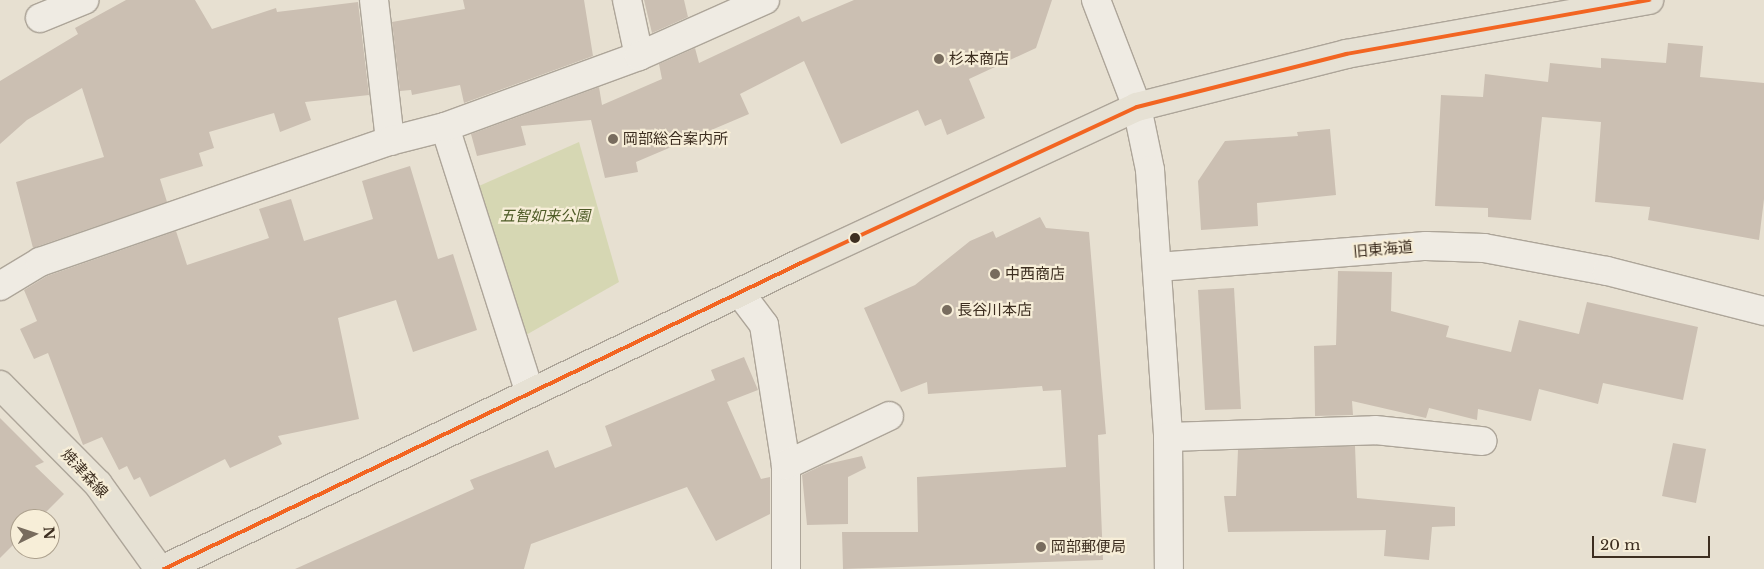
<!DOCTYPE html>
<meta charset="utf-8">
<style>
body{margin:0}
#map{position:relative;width:1764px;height:569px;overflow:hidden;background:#e7e0d1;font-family:"Libre Baskerville","Noto Sans JP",serif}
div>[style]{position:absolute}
.green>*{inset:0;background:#d6d7b3}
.building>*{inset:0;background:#cbbfb2}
.roads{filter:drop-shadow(1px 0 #ada599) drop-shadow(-1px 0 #ada599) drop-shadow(0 1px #ada599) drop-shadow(0 -1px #ada599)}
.minor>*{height:28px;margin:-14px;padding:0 14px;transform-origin:14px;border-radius:14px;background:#efebe3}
.major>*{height:28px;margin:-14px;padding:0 14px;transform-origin:14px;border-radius:14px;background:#e6e1d4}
.bus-1>*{height:4px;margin:-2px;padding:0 2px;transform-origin:2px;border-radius:2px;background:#f26522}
.dots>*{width:14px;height:14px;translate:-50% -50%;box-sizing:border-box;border:2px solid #f7eed8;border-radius:50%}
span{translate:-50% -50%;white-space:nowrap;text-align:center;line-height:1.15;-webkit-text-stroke:4.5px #f7eed8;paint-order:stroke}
.poi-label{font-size:15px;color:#3d2e20}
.left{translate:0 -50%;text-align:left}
.park-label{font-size:15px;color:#4d5a26;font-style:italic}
.street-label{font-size:15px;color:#3d2e20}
.north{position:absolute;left:10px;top:509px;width:50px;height:50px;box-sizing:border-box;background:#f7eed8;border:1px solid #ada18e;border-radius:50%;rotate:86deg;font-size:14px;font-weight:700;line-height:20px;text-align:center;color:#3d2e20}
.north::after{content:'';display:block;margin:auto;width:18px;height:22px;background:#786c5e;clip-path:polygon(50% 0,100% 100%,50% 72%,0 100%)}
.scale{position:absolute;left:1592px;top:536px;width:118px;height:22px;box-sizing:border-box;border:2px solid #3d2e20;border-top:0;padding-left:6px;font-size:15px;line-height:18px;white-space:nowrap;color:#3d2e20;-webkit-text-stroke:4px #f7eed8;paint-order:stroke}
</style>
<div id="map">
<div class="green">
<i style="clip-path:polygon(579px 142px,619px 282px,526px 335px,479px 186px)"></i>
</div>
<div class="building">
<i style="clip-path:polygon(126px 0,195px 0,212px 29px,276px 8px,277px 12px,358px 2px,369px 95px,305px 102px,311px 120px,280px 132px,274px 113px,209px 132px,214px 148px,199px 153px,203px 166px,160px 179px,167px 202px,33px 248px,16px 182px,104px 157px,82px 88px,27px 120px,0 144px,0 81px,78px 34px,75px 28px)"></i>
<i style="clip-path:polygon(463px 0,584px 0,593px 56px,464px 103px,460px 85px,412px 95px,411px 90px,400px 91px,392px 22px,465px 9px)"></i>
<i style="clip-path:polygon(644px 0,684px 0,688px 17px,652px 33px)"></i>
<i style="clip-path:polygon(854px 0,1052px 0,1036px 48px,969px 79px,985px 118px,947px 135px,941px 119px,925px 126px,918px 110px,841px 144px,804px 61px,740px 94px,749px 114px,636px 162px,638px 172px,605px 178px,591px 120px,521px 126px,526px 145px,477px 156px,471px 134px,599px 87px,602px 105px,662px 79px,659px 64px,695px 48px,699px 63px,799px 16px,802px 22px)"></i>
<i style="clip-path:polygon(1668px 43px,1703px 46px,1700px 77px,1764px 83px,1764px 199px,1759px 240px,1648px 220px,1650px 207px,1595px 202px,1601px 122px,1542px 117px,1531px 220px,1488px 217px,1488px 208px,1435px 206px,1441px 95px,1483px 97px,1485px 74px,1548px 82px,1550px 63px,1601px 68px,1601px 58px,1666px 63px)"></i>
<i style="clip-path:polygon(1330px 129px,1336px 195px,1257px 203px,1258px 226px,1201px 230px,1198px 181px,1225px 141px,1298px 136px,1297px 132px)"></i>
<i style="clip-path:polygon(410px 166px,438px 259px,453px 254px,477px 330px,413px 352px,396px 300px,338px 318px,359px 419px,278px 436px,282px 444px,230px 468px,225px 459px,150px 497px,140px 477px,134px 480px,127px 466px,119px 470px,102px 437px,83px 445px,48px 353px,34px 359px,20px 329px,37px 321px,24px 290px,47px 276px,176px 231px,187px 265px,269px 238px,259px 209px,291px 199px,304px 241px,373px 219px,362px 181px)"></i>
<i style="clip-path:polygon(1040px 217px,1046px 228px,1089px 232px,1106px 434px,1098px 435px,1103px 560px,843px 569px,842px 532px,918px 532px,917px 477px,1066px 467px,1061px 390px,1043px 391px,1042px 386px,928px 394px,927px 382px,901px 392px,864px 308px,915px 285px,970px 241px,993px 231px,996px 238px)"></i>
<i style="clip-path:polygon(1338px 271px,1392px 272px,1391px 311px,1449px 326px,1446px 337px,1511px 352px,1519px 320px,1579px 334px,1587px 302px,1698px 327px,1683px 400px,1603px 383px,1598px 404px,1539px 389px,1531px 421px,1478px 409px,1477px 420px,1429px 408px,1426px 418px,1352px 401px,1353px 415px,1315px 416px,1314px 346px,1336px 345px)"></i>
<i style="clip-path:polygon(1234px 288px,1241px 409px,1205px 410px,1198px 290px)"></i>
<i style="clip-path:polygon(744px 357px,758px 390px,727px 402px,761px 479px,770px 477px,770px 514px,716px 541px,687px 487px,531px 544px,524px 569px,295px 569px,474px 489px,470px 480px,548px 450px,555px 468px,612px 446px,605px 426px,715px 380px,711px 370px)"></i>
<i style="clip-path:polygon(0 418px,44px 462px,35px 466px,64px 494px,39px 519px,20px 519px,20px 538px,0 558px)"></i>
<i style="clip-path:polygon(1673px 443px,1706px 449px,1696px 503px,1662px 496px)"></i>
<i style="clip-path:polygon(1355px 446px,1357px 498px,1455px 507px,1455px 526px,1432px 527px,1429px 560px,1384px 556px,1386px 530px,1228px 532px,1224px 496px,1236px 496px,1238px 450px)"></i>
<i style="clip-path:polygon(862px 456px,866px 468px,848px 477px,848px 524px,807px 525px,802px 475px,823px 465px)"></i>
</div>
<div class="roads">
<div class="minor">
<i style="left:374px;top:0;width:142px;rotate:83.5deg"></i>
<i style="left:627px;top:0;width:57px;rotate:77.9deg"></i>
<i style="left:1096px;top:0;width:115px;rotate:69deg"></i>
<i style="left:1137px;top:107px;width:64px;rotate:78.3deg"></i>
<i style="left:1150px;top:170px;width:268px;rotate:86.1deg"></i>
<i style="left:1168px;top:437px;width:132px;rotate:89.6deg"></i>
<i style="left:40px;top:18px;width:48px;rotate:-22.2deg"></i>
<i style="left:445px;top:127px;width:279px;rotate:72.3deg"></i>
<i style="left:1158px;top:267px;width:269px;rotate:-4.5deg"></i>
<i style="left:1426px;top:246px;width:58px;rotate:2deg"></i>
<i style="left:1484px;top:248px;width:125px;rotate:10.6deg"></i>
<i style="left:1607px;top:271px;width:162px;rotate:14.3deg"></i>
<i style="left:0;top:286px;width:47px;rotate:-31deg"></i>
<i style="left:40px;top:262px;width:370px;rotate:-19.1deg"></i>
<i style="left:390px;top:141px;width:57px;rotate:-14.3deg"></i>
<i style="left:445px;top:127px;width:207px;rotate:-20.1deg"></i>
<i style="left:639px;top:56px;width:138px;rotate:-24deg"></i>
<i style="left:740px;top:293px;width:40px;rotate:53deg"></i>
<i style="left:764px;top:325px;width:142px;rotate:81.1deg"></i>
<i style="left:1168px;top:437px;width:207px;rotate:-1.9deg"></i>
<i style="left:1375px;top:430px;width:108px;rotate:5.9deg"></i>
<i style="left:786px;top:569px;width:104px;rotate:-90deg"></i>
<i style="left:786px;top:465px;width:114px;rotate:-25.4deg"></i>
</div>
<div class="major">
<i style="left:0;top:385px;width:139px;rotate:45.3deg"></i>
<i style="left:98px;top:484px;width:105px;rotate:54.3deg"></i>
<i style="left:164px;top:569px;width:709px;rotate:-25.66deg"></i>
<i style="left:803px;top:262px;width:368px;rotate:-24.9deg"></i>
<i style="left:1137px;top:107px;width:216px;rotate:-14.2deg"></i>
<i style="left:1346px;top:54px;width:308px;rotate:-10.1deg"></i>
</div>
</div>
<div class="bus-1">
<i style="left:164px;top:569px;width:709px;rotate:-25.66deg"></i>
<i style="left:803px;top:262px;width:368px;rotate:-24.9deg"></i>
<i style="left:1137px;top:107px;width:216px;rotate:-14.2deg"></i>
<i style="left:1346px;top:54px;width:308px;rotate:-10.1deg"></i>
</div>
<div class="dots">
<i style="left:939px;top:59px;background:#786c5e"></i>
<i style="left:613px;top:139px;background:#786c5e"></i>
<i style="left:855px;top:238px;background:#3d2e20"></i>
<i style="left:995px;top:274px;background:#786c5e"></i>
<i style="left:947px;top:310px;background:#786c5e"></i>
<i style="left:1041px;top:547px;background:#786c5e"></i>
</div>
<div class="poi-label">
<span class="left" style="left:949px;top:59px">杉本商店</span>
<span class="left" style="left:623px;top:139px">岡部総合案内所</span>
<span class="left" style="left:1005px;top:274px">中西商店</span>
<span class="left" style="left:957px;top:310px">長谷川本店</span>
<span class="left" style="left:1051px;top:547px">岡部郵便局</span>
</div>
<div class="park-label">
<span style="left:545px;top:216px">五智如来公園</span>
</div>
<div class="street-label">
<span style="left:1383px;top:249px;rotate:-5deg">旧東海道</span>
<span style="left:85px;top:473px;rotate:47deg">焼津森線</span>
</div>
<div class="north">N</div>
<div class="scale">20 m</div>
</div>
